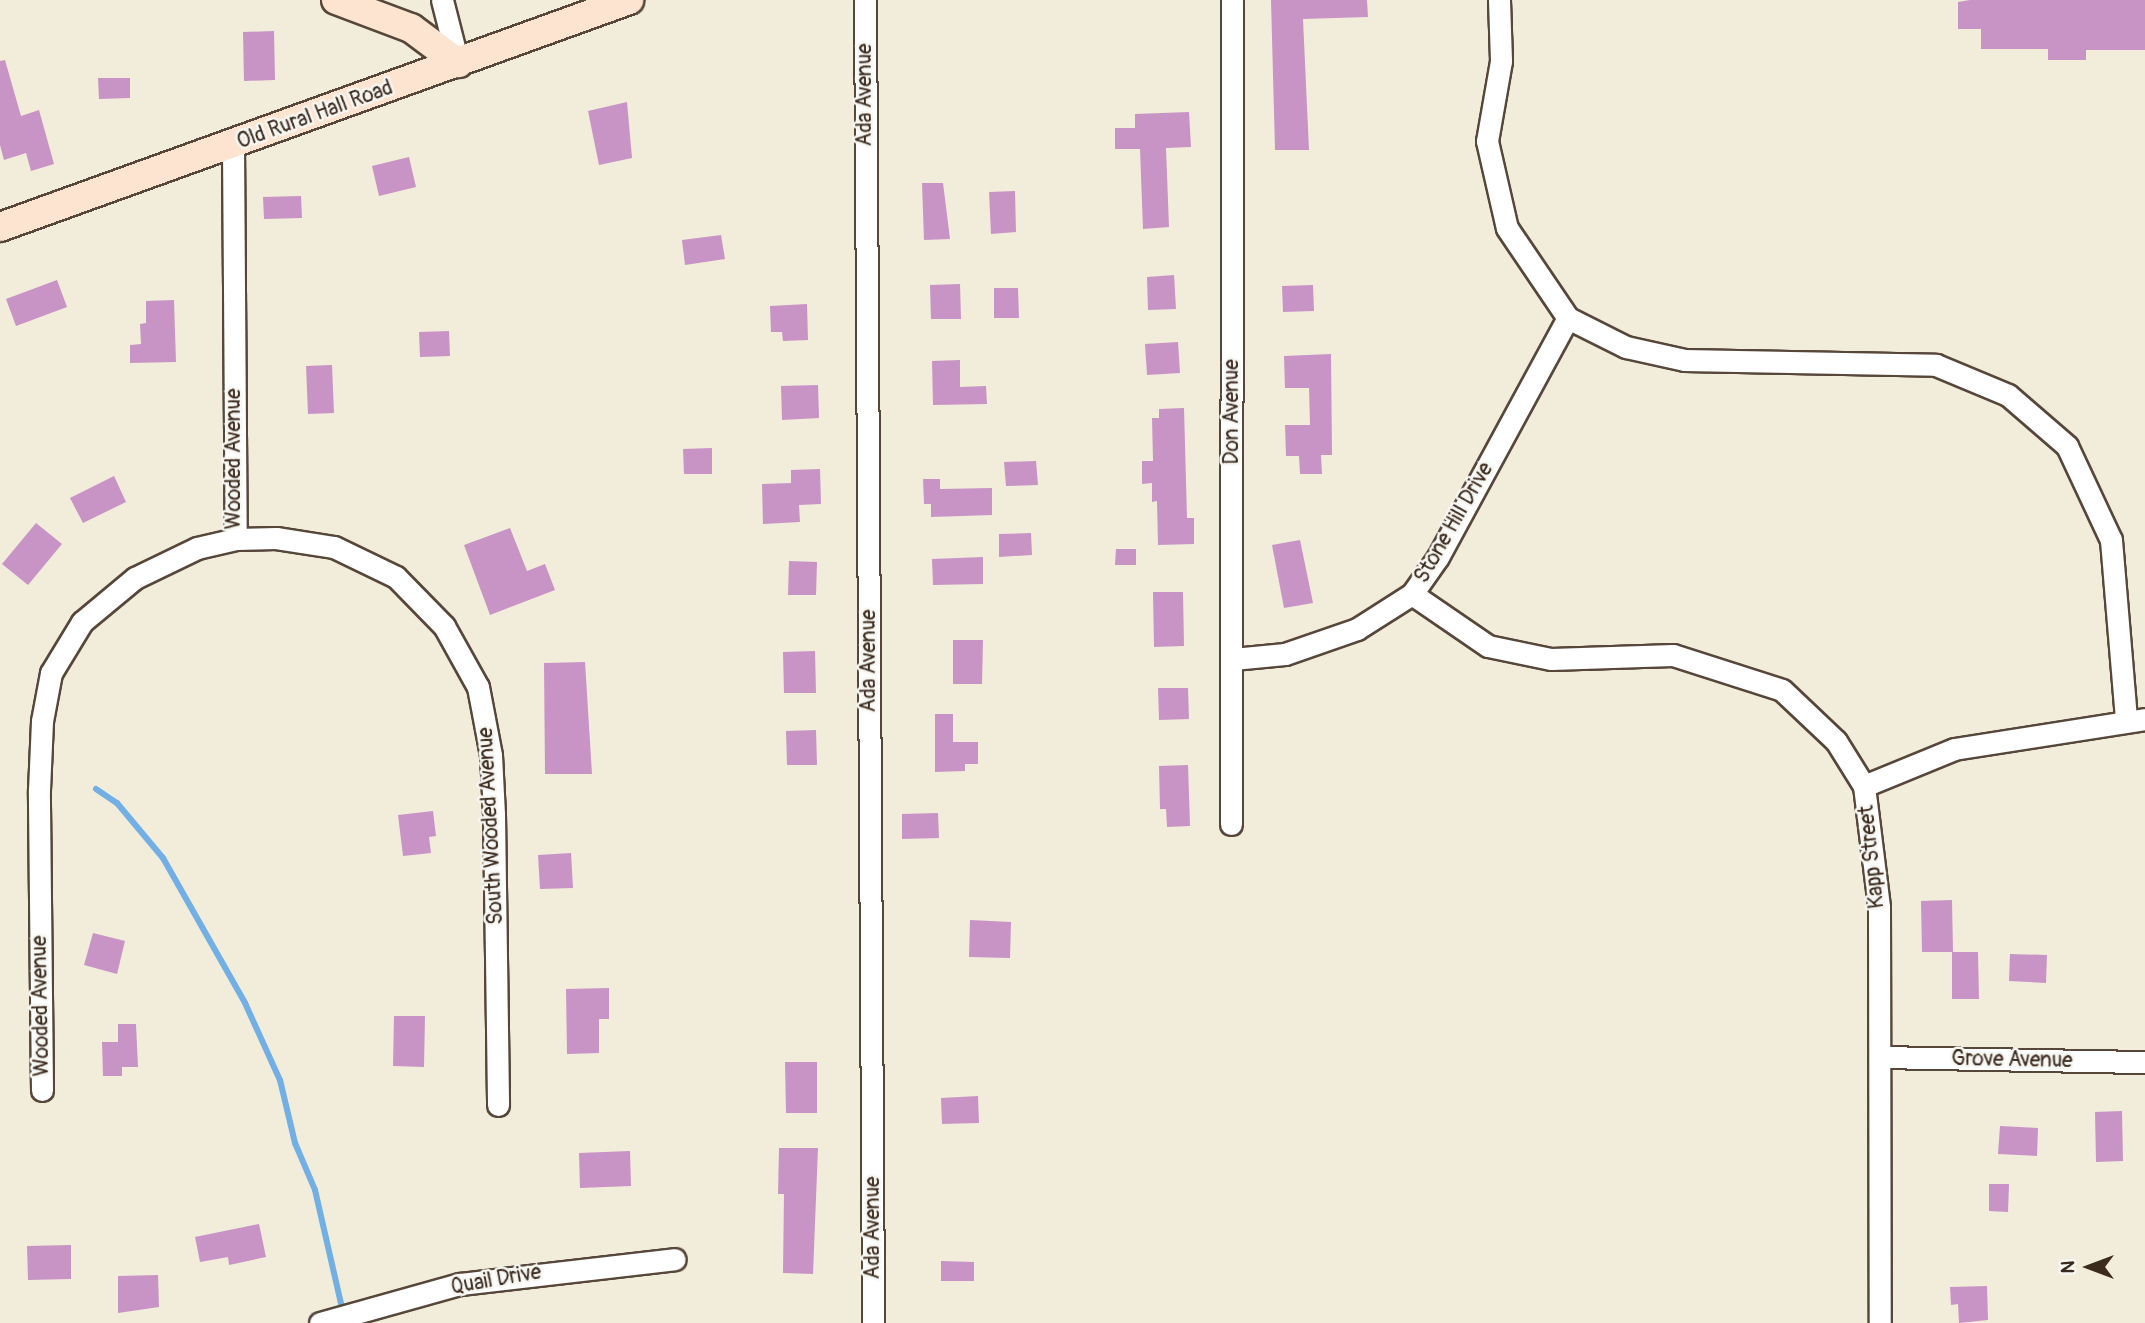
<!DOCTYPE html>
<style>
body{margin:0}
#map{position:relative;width:2145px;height:1323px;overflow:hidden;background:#f2ecdb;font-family:Pangolin,sans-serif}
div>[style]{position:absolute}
.stream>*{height:6px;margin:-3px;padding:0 3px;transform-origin:3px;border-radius:3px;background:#72afe4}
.building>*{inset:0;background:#c894c5}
.roads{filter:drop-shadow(2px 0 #56473a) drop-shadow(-2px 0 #56473a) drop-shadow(0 2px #56473a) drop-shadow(0 -2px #56473a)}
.minor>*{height:21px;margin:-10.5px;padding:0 10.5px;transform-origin:10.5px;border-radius:10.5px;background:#fff}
.secondary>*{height:28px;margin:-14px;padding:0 14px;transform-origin:14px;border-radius:14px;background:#fde4d0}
span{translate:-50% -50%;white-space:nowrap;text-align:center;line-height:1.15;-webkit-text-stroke:5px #f6f6f2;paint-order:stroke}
.street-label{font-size:21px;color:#3b2a1e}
.north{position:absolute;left:2054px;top:1232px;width:70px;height:70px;-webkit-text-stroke:5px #f6f6f2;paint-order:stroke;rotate:270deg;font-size:19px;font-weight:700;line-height:28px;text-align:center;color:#3b2a1e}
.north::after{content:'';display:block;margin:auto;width:24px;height:32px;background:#3b2a1e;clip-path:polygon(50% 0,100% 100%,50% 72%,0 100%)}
</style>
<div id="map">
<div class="stream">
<i style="left:96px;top:789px;width:25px;rotate:34deg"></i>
<i style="left:117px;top:803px;width:72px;rotate:50.1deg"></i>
<i style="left:163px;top:858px;width:167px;rotate:60.5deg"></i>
<i style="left:245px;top:1003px;width:85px;rotate:65.6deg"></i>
<i style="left:280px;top:1080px;width:65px;rotate:76.6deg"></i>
<i style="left:295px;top:1143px;width:51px;rotate:66.9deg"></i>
<i style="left:315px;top:1190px;width:125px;rotate:77.1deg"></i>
</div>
<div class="building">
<i style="clip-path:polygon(1271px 0,1367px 0,1368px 17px,1303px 19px,1309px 150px,1275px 150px)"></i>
<i style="clip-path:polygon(1970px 0,2145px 0,2145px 50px,2086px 50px,2086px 60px,2048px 60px,2048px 49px,1981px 49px,1981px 29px,1958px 29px,1958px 2px)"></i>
<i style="clip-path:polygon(274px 31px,275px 80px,244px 81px,243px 32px)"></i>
<i style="clip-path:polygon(5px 60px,21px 116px,39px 110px,54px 164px,31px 171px,26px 153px,4px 160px,0 145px,0 61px)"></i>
<i style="clip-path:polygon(98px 78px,130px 78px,130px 98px,99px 99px)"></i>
<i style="clip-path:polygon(627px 102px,632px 158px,599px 165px,588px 111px)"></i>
<i style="clip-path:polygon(1189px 112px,1191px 147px,1166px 148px,1169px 227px,1143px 229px,1140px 149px,1115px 149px,1115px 128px,1135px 128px,1135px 114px)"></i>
<i style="clip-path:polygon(409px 157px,416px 187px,379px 196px,372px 166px)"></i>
<i style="clip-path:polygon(922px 183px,943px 183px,950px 239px,924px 240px)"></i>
<i style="clip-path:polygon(1015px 191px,1016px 232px,991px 234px,989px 192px)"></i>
<i style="clip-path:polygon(301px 196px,302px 218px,264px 219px,263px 197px)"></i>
<i style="clip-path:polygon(721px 235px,725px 259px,685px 265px,682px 240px)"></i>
<i style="clip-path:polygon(1174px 275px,1176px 309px,1148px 310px,1147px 277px)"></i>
<i style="clip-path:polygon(57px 280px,67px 307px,16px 326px,6px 299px)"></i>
<i style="clip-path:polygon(960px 284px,961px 319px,931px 319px,930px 285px)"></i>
<i style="clip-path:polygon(1313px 285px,1314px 311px,1283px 312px,1282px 286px)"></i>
<i style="clip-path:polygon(994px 288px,1018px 288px,1019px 318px,994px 318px)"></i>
<i style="clip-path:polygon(174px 300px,176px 362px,130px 363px,130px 345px,141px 344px,140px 324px,146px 323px,146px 301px)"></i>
<i style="clip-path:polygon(807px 304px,808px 340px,783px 341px,782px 332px,771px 332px,770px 306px)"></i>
<i style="clip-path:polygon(449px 331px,450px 356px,420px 357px,419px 332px)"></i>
<i style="clip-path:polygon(1178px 342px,1180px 373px,1147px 375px,1145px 344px)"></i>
<i style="clip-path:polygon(1331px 354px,1332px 455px,1321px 455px,1322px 474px,1300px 474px,1299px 456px,1286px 456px,1285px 425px,1310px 425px,1309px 388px,1285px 388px,1284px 356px)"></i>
<i style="clip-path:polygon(960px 360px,960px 387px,986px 386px,987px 404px,933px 405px,932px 361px)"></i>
<i style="clip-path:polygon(332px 365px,334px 413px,308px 414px,306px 366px)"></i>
<i style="clip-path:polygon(818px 385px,819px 418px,782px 420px,781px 386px)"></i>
<i style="clip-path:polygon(1184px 408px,1187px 518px,1194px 518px,1194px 544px,1158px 545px,1157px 501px,1152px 502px,1152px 483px,1142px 484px,1142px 461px,1153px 461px,1152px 418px,1159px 418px,1159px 409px)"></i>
<i style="clip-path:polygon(712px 448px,712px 474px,684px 474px,683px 449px)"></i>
<i style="clip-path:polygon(1036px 461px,1038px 485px,1006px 486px,1004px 462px)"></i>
<i style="clip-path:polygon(820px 469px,821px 504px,799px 505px,800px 522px,763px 524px,762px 484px,791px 483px,791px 470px)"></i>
<i style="clip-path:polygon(114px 476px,126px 502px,83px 523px,70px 498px)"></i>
<i style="clip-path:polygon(923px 479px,940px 479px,940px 489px,992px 488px,992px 515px,931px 517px,931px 504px,924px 504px)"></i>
<i style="clip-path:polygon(36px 523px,62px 544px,28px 585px,2px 564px)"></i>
<i style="clip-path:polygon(510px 528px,527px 571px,545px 564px,555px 590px,490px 615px,464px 545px)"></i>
<i style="clip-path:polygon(1031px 533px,1032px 555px,999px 557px,999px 534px)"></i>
<i style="clip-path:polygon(1300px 540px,1313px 603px,1284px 608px,1272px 545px)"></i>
<i style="clip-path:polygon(1116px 549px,1136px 549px,1136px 565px,1115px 565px)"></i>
<i style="clip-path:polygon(983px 557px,983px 584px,933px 585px,932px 559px)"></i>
<i style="clip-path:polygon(789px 561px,817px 562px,816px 595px,788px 595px)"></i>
<i style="clip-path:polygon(1153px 592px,1183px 592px,1184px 646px,1154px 647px)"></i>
<i style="clip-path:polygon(953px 640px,983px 640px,982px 684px,953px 684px)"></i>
<i style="clip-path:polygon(815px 651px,816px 693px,784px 693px,783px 652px)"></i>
<i style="clip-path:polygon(585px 662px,592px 774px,545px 774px,544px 663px)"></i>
<i style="clip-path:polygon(1158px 688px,1188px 688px,1189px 719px,1159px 720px)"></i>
<i style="clip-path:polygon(935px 714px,953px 714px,953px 742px,978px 742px,978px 764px,965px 764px,965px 771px,935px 772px)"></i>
<i style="clip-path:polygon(816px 730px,817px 765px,787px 765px,786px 731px)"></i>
<i style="clip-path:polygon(1188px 765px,1190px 826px,1167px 827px,1166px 809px,1160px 809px,1159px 766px)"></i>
<i style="clip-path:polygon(433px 811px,436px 836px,429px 837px,431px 853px,403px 856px,398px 815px)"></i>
<i style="clip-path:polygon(938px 813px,939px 838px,902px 839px,902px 814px)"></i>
<i style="clip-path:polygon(571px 853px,573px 888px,540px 889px,538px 855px)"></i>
<i style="clip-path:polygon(1952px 900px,1953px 952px,1922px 952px,1921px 901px)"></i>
<i style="clip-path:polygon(970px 920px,1011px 922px,1010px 958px,969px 957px)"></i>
<i style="clip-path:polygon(93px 933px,125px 941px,117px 974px,84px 965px)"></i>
<i style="clip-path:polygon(1952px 952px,1978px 952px,1979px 999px,1952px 999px)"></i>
<i style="clip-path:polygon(2010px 954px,2047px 955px,2046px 983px,2009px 981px)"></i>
<i style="clip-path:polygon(609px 988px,609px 1019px,599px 1019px,599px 1053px,567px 1054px,566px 989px)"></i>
<i style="clip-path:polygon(394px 1016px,425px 1016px,424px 1067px,393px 1066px)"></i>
<i style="clip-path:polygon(118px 1024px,136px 1024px,138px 1067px,122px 1067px,122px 1076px,103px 1076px,102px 1042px,118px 1042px)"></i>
<i style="clip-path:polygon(785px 1062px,817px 1062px,817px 1113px,786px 1113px)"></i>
<i style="clip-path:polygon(978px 1096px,979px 1123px,942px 1124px,941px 1098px)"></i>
<i style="clip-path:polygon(2122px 1111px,2123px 1161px,2096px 1162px,2095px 1112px)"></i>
<i style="clip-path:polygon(2000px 1126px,2038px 1128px,2037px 1156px,1998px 1154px)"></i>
<i style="clip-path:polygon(779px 1148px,818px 1148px,813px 1274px,783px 1273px,784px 1194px,778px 1194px)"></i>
<i style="clip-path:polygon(630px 1151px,631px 1186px,580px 1188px,579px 1153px)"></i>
<i style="clip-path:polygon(1989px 1184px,2009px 1184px,2008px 1212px,1989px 1211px)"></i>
<i style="clip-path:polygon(259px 1224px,266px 1257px,229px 1265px,228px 1257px,200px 1262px,195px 1237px)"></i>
<i style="clip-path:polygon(71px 1245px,71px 1279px,28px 1280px,27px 1246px)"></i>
<i style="clip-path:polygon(941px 1261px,974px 1262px,974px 1281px,941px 1281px)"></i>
<i style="clip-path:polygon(158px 1275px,159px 1307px,118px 1313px,118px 1276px)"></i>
<i style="clip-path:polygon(1987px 1286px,1988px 1320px,1959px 1323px,1958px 1304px,1951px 1305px,1950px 1287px)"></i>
</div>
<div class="roads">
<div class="minor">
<i style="left:442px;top:0;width:65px;rotate:75.7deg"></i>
<i style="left:865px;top:0;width:1323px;rotate:89.65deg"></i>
<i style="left:1499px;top:0;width:61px;rotate:88.1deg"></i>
<i style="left:1501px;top:61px;width:81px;rotate:99.9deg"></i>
<i style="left:1487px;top:141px;width:89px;rotate:77.1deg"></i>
<i style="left:1507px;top:228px;width:109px;rotate:55.9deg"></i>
<i style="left:1568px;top:318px;width:65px;rotate:26.6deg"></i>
<i style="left:1626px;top:347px;width:59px;rotate:12.6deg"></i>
<i style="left:1684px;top:360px;width:252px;rotate:1.1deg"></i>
<i style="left:1936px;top:365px;width:78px;rotate:22.6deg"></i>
<i style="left:2008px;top:395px;width:78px;rotate:40.8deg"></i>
<i style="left:2067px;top:446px;width:104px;rotate:64.9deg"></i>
<i style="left:2111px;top:540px;width:181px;rotate:85.2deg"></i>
<i style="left:233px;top:145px;width:394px;rotate:89.6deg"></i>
<i style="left:1412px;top:594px;width:92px;rotate:34.4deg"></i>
<i style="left:1488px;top:646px;width:64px;rotate:11.7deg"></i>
<i style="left:1551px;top:659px;width:122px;rotate:-1.9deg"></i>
<i style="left:1673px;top:655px;width:114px;rotate:17.8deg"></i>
<i style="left:1782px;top:690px;width:74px;rotate:43.4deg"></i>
<i style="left:1836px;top:741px;width:53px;rotate:58.1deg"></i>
<i style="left:1864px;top:786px;width:122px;rotate:82.9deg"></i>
<i style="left:1879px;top:907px;width:416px;rotate:89.9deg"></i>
<i style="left:1233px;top:659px;width:52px;rotate:-5.5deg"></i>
<i style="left:1285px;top:654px;width:76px;rotate:-19.1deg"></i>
<i style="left:1357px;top:629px;width:65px;rotate:-32.5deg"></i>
<i style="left:1412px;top:594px;width:45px;rotate:-54.9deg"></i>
<i style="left:1438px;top:557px;width:272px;rotate:-61.5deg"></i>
<i style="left:1864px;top:786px;width:97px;rotate:-22.3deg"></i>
<i style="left:1954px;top:749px;width:193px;rotate:-8.9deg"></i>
<i style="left:1231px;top:824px;width:824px;rotate:-89.93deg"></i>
<i style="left:1880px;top:1057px;width:265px;rotate:1.1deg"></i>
<i style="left:42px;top:1090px;width:300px;rotate:-90.6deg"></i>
<i style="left:39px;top:790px;width:69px;rotate:-87.5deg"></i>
<i style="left:42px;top:721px;width:49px;rotate:-79.4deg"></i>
<i style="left:51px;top:673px;width:60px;rotate:-58.7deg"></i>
<i style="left:82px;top:622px;width:69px;rotate:-39.7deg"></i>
<i style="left:135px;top:578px;width:69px;rotate:-25.8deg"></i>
<i style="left:197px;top:548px;width:40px;rotate:-13deg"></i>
<i style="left:236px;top:539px;width:40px;rotate:-1.4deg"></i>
<i style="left:276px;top:538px;width:59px;rotate:8.8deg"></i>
<i style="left:334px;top:547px;width:69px;rotate:25.8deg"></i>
<i style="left:396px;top:577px;width:69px;rotate:45.6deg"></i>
<i style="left:444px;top:626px;width:70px;rotate:60.9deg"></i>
<i style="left:478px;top:687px;width:69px;rotate:79.2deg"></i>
<i style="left:491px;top:755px;width:59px;rotate:87.1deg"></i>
<i style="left:494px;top:814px;width:291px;rotate:89.2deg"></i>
<i style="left:320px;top:1323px;width:145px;rotate:-15.6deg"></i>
<i style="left:460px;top:1284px;width:216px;rotate:-6.6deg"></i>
</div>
<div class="secondary">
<i style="left:336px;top:0;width:80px;rotate:20.5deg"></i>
<i style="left:411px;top:28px;width:59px;rotate:36.7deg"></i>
<i style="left:0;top:227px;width:669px;rotate:-19.84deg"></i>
</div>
</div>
<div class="street-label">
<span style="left:865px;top:95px;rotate:-90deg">Ada Avenue</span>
<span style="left:315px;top:115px;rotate:-20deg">Old Rural Hall Road</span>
<span style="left:1232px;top:412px;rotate:-90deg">Don Avenue</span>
<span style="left:234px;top:459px;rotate:-90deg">Wooded Avenue</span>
<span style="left:1454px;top:523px;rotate:-60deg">Stone Hill Drive</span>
<span style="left:869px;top:661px;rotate:-90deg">Ada Avenue</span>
<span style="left:491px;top:826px;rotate:-93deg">South Wooded Avenue</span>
<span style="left:1872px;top:857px;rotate:-96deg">Kapp Street</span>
<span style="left:41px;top:1006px;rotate:-91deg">Wooded Avenue</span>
<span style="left:2012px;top:1060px;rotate:1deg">Grove Avenue</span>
<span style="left:873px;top:1228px;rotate:-90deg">Ada Avenue</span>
<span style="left:496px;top:1280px;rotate:-10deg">Quail Drive</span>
</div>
<div class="north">N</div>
</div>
